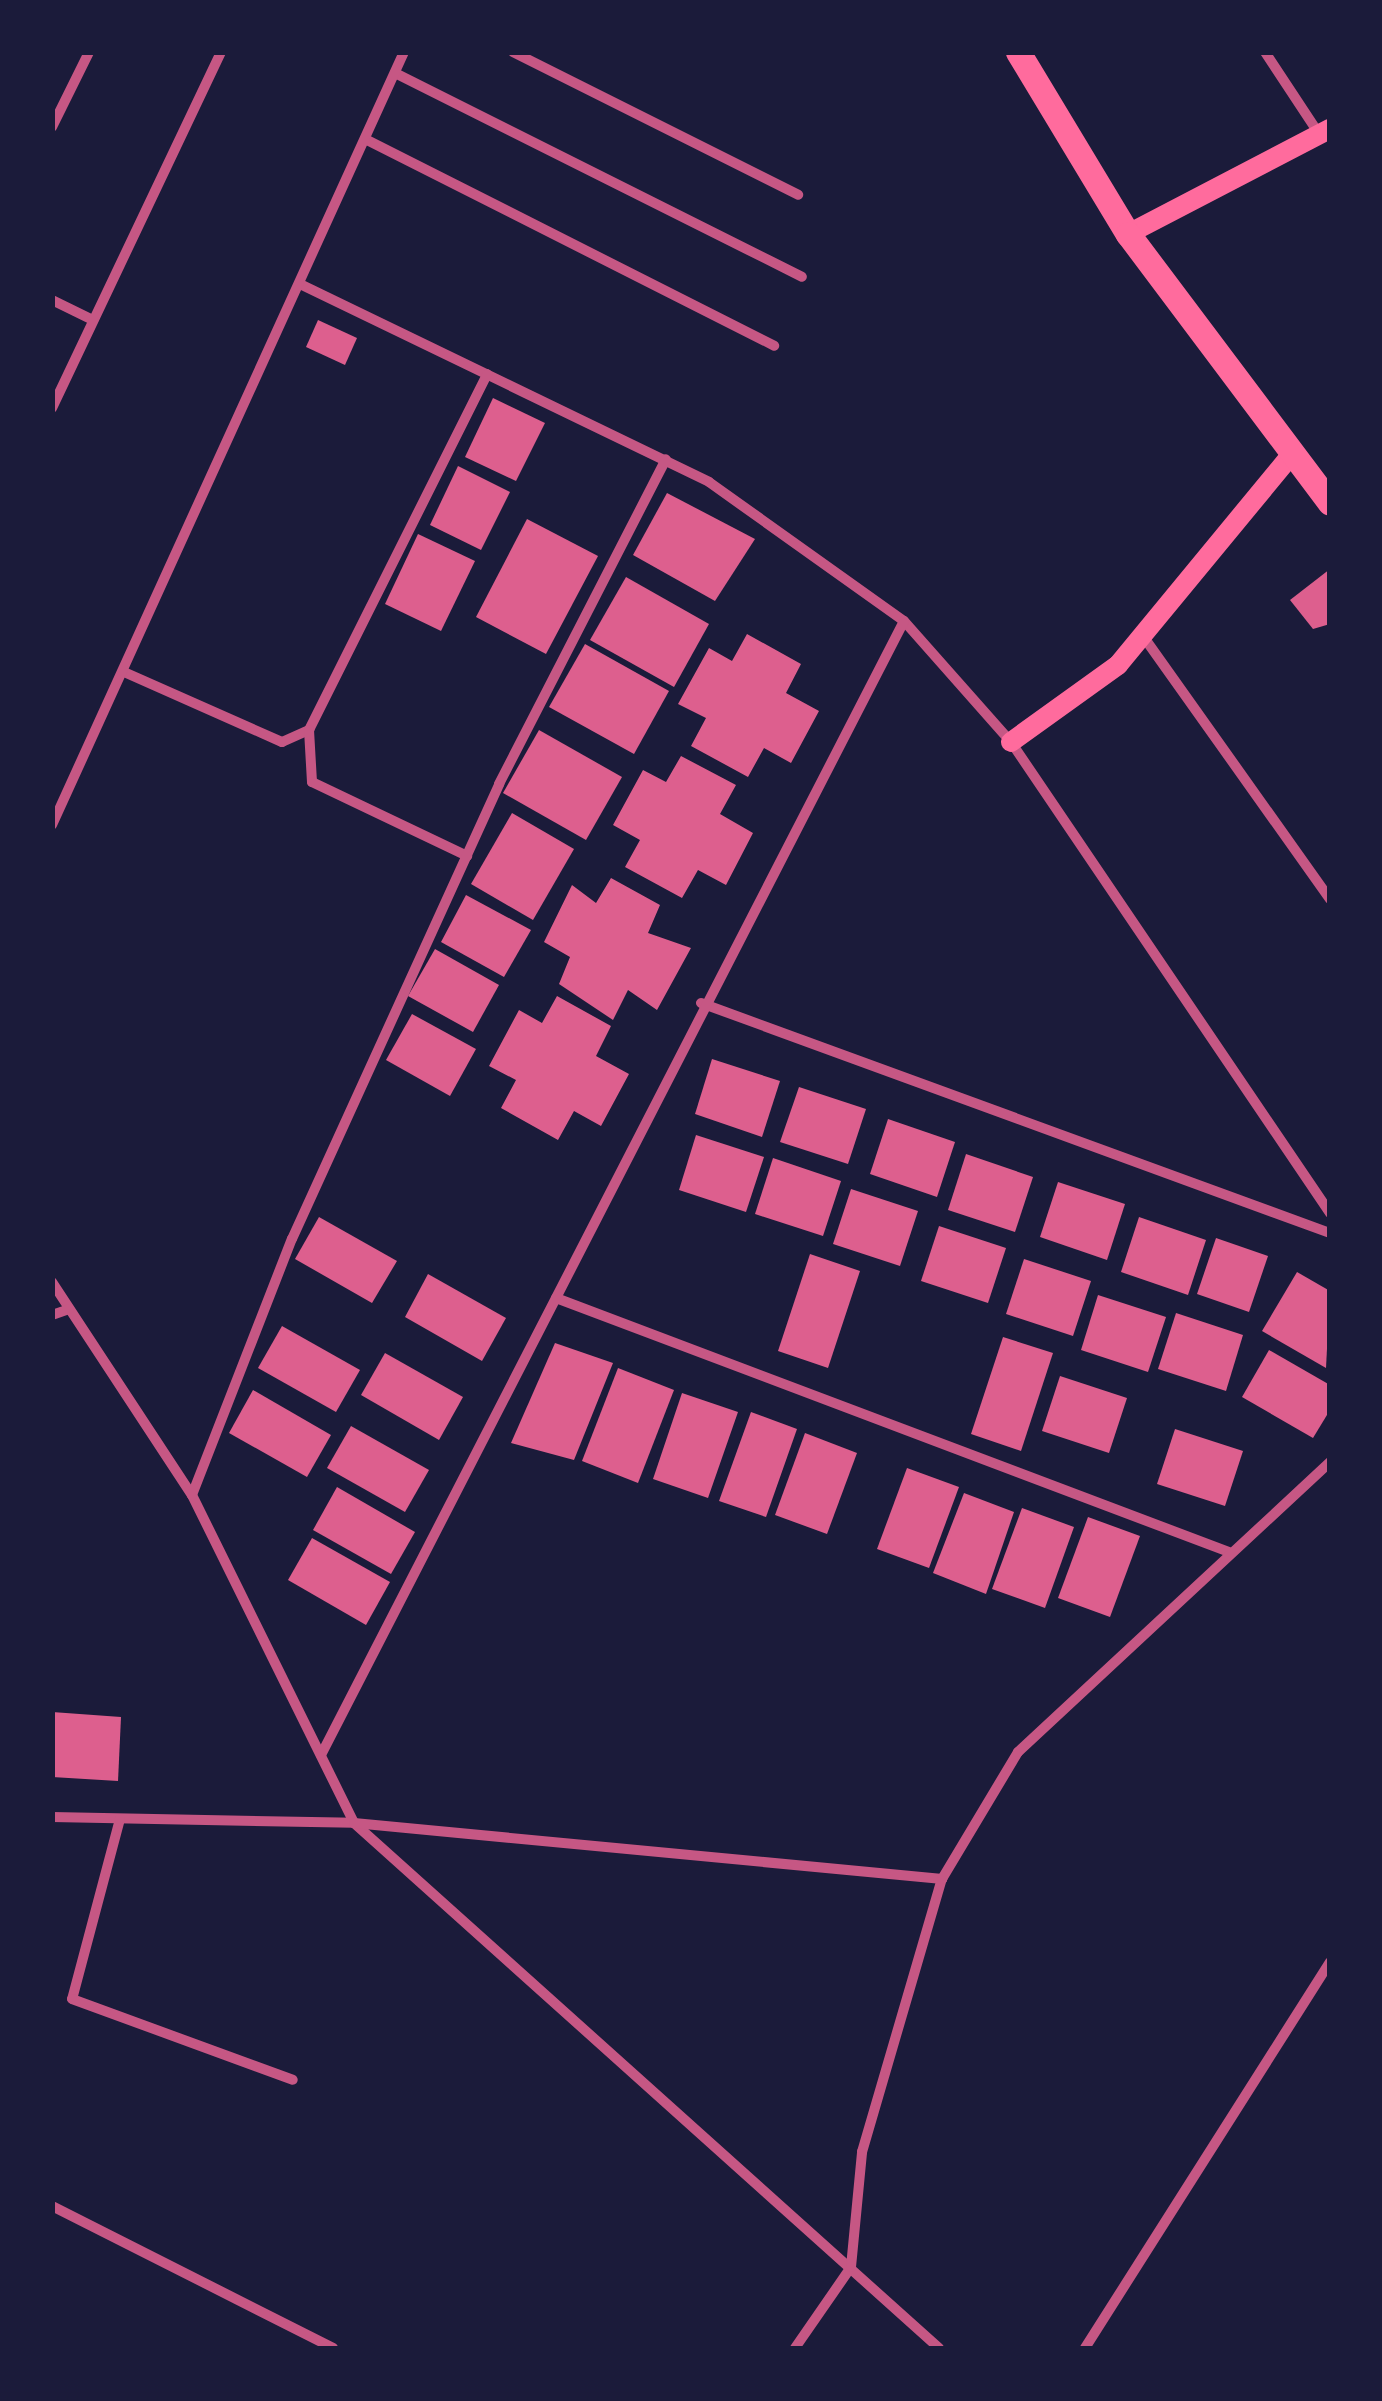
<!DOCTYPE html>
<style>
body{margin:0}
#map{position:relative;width:1382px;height:2401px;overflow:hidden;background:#1b1b3a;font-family:Spectral,serif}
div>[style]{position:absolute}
.building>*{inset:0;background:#dd5f8e}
.minor>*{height:10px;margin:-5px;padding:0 5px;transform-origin:5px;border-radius:5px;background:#c65784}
.secondary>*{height:20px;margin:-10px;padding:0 10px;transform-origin:10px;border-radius:10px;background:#ff6b9d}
.primary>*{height:25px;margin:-12.5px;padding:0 12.5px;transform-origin:12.5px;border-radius:12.5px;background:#ff6b9d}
span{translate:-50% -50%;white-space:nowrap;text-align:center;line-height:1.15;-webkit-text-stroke:10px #1b1b3a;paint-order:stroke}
.frame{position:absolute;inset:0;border:55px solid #1b1b3a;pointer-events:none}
</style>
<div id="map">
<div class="building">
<i style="clip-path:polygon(318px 320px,357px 338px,345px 365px,306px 347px)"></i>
<i style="clip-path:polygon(493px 398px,545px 423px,516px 481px,465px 457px)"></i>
<i style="clip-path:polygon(458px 466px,510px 492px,481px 550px,430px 525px)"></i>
<i style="clip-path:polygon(667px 493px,755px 539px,715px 601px,633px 555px)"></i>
<i style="clip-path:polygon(527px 519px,598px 556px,546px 654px,476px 617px)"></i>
<i style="clip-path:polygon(418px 534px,475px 561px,441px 631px,385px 604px)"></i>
<i style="clip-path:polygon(1330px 569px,1330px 624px,1313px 629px,1290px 600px)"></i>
<i style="clip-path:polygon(626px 577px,709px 624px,674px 687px,590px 640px)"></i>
<i style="clip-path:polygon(747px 634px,801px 664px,786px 693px,819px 711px,791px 763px,764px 748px,748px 777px,691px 746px,706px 718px,678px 704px,709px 648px,732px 661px)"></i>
<i style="clip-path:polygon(585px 644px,669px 691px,634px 754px,549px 707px)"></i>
<i style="clip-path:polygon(539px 730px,622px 777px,586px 840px,503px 793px)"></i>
<i style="clip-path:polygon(681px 756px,736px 785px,720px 814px,753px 833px,726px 885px,698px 870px,682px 898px,625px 867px,640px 840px,613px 825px,643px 770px,666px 782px)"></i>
<i style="clip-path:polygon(512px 813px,574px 849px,533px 920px,471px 884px)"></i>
<i style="clip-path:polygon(611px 878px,660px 905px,648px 933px,691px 948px,657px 1010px,628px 990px,613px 1020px,559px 984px,570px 957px,544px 942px,572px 885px,596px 903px)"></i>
<i style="clip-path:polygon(466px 895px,531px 930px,504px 977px,441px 942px)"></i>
<i style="clip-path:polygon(435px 949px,499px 985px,473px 1032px,408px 996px)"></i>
<i style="clip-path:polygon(557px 996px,611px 1026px,596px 1056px,629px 1074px,601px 1126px,574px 1111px,558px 1140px,501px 1108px,516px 1080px,489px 1066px,519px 1010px,542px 1023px)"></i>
<i style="clip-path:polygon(412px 1014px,476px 1049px,450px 1096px,386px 1060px)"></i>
<i style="clip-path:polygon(712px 1059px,780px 1081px,762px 1137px,695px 1114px)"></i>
<i style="clip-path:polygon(799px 1087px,866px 1109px,848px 1164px,780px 1142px)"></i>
<i style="clip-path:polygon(888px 1119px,955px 1142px,937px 1197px,870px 1174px)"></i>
<i style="clip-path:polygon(696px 1135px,764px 1157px,746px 1212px,679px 1190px)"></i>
<i style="clip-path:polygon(966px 1154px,1033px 1177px,1015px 1232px,948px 1210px)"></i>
<i style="clip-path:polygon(773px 1158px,841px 1181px,823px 1236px,755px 1214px)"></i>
<i style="clip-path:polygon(1058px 1182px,1125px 1204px,1107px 1260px,1040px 1237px)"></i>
<i style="clip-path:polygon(851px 1189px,918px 1211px,900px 1266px,833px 1244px)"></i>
<i style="clip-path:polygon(319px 1217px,397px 1261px,372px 1303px,295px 1259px)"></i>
<i style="clip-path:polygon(1139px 1217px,1206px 1240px,1188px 1295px,1121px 1272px)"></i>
<i style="clip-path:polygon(939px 1226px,1006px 1248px,988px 1303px,921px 1281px)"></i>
<i style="clip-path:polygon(1216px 1238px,1268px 1256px,1249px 1312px,1197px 1294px)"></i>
<i style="clip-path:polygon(810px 1254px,860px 1271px,828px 1368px,778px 1351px)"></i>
<i style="clip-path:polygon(1024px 1259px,1091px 1281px,1073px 1336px,1006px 1314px)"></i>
<i style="clip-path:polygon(1297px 1272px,1330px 1291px,1326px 1368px,1262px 1331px)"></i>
<i style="clip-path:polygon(428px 1274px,506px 1318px,482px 1361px,405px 1317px)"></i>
<i style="clip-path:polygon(1098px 1295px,1166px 1317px,1148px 1372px,1081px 1350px)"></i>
<i style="clip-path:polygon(1176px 1313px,1243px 1335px,1226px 1391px,1158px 1369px)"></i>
<i style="clip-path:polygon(282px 1326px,360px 1370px,336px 1412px,258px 1368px)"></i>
<i style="clip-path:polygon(1003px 1337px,1053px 1353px,1021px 1451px,971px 1434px)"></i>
<i style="clip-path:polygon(555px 1343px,613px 1363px,574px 1460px,511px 1443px)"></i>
<i style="clip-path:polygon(1269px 1350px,1330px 1385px,1330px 1410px,1313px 1438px,1242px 1397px)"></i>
<i style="clip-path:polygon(385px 1353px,463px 1397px,439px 1440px,361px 1395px)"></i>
<i style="clip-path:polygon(618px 1368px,674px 1390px,638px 1483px,582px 1461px)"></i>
<i style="clip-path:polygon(1060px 1376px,1127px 1398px,1109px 1453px,1042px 1431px)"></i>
<i style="clip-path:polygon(253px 1390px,331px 1435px,307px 1477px,229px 1433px)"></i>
<i style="clip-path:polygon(682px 1393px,738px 1412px,708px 1498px,653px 1479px)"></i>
<i style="clip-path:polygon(751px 1412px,797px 1429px,766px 1517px,719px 1501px)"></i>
<i style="clip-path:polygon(351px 1426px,429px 1470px,405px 1512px,327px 1468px)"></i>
<i style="clip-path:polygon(1175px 1429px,1243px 1451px,1225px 1506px,1157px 1484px)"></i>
<i style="clip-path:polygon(805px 1433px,857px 1453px,827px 1534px,775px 1515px)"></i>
<i style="clip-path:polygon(907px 1468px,959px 1487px,929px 1568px,877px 1549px)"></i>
<i style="clip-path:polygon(337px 1487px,415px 1532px,391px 1574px,313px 1530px)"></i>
<i style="clip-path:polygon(964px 1493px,1014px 1512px,986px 1594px,933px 1573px)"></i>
<i style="clip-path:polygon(1022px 1508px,1074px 1527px,1045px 1608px,992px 1589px)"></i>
<i style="clip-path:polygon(1088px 1517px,1140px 1536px,1110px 1617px,1058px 1598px)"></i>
<i style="clip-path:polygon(312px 1538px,390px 1582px,366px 1625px,288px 1580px)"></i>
<i style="clip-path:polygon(52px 1712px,121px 1717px,118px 1781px,52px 1777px)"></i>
</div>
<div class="minor">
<i style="left:513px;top:52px;width:319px;rotate:26.6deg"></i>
<i style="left:1265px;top:52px;width:98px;rotate:56.6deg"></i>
<i style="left:395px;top:73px;width:455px;rotate:26.6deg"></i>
<i style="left:52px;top:127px;width:84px;rotate:-63.7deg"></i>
<i style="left:369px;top:141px;width:454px;rotate:26.8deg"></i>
<i style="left:302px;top:285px;width:452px;rotate:25.8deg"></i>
<i style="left:709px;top:482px;width:239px;rotate:35.5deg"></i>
<i style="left:904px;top:621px;width:162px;rotate:48.5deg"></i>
<i style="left:1011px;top:742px;width:569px;rotate:55.89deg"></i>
<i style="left:52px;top:300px;width:46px;rotate:26deg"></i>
<i style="left:52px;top:408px;width:394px;rotate:-64.6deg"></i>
<i style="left:1143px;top:636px;width:323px;rotate:54.6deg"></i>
<i style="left:124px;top:672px;width:173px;rotate:23.9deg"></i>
<i style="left:282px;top:742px;width:30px;rotate:-24deg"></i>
<i style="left:309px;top:730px;width:398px;rotate:-63.4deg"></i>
<i style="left:309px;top:730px;width:52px;rotate:86.7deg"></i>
<i style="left:312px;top:782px;width:172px;rotate:25.5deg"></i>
<i style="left:52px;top:825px;width:849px;rotate:-65.52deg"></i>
<i style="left:701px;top:1003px;width:670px;rotate:20.09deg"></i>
<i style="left:52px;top:1282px;width:255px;rotate:56.7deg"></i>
<i style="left:192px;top:1495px;width:366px;rotate:63.7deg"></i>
<i style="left:354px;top:1823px;width:786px;rotate:41.91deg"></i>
<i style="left:556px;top:1298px;width:719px;rotate:20.68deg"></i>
<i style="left:52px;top:1315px;width:18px;rotate:-19deg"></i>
<i style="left:192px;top:1495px;width:275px;rotate:-68.7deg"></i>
<i style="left:292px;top:1239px;width:500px;rotate:-65.5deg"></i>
<i style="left:499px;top:784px;width:365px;rotate:-62.8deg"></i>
<i style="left:321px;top:1755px;width:1275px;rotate:-62.79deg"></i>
<i style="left:52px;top:1817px;width:302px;rotate:1.1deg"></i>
<i style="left:354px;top:1823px;width:591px;rotate:5.44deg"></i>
<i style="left:120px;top:1819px;width:186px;rotate:104.9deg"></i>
<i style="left:72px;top:1999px;width:235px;rotate:20.1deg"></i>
<i style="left:52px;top:2206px;width:315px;rotate:26.8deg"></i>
<i style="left:795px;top:2348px;width:98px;rotate:-55.3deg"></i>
<i style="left:851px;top:2267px;width:116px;rotate:-84.5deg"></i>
<i style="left:862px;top:2152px;width:284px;rotate:-73.7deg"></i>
<i style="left:942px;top:1879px;width:148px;rotate:-59.1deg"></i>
<i style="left:1018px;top:1752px;width:426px;rotate:-42.9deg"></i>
<i style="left:1085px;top:2348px;width:457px;rotate:-57.6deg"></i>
</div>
<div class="secondary">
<i style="left:1128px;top:234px;width:228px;rotate:-27.5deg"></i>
<i style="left:1011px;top:742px;width:132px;rotate:-35.7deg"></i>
<i style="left:1118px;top:665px;width:271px;rotate:-50.5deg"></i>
</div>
<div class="primary">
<i style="left:1018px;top:52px;width:213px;rotate:58.9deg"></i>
<i style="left:1128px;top:234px;width:336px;rotate:53.1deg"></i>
</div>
<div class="frame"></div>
</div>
